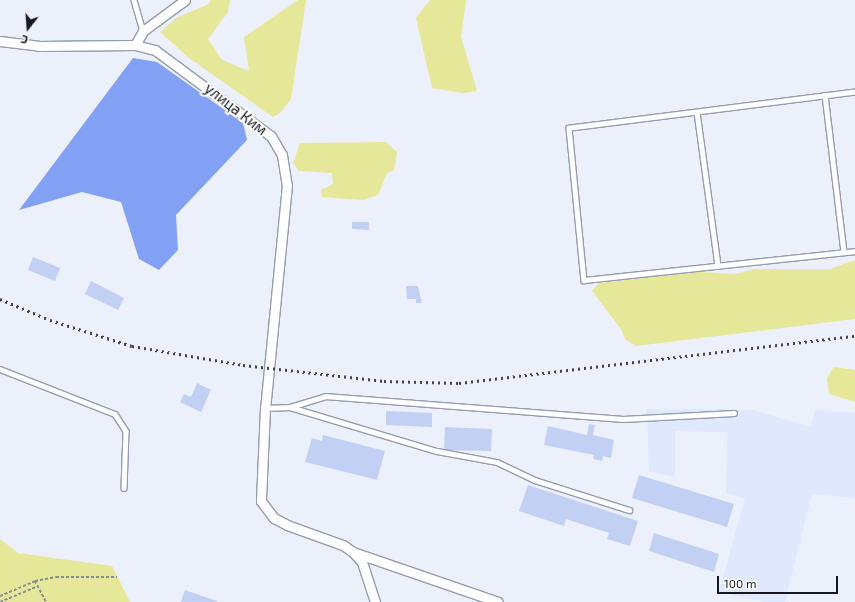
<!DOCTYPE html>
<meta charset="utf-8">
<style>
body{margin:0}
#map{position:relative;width:855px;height:602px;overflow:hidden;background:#ebf0fb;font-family:"Exo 2",sans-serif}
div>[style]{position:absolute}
.built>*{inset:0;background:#dfe8fd}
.green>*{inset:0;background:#e5e898}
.water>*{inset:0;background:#82a1f5}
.building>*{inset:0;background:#c2d0f3}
.path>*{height:1.5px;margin-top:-0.75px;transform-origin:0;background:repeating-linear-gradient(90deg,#878b93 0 3px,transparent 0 5px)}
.roads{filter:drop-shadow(1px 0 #959daf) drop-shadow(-1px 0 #959daf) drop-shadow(0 1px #959daf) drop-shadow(0 -1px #959daf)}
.lane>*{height:4.5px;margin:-2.25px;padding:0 2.25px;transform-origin:2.25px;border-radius:2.25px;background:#fff}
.street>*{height:9px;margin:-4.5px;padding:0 4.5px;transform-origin:4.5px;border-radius:4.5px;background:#fff}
.rail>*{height:2.5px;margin-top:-1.25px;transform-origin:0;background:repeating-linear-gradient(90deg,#42454c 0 2px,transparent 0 6px)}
span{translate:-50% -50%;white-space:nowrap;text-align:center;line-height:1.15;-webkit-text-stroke:4px #fdfdfd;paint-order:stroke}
.street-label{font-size:15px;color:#15181e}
.north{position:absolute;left:8px;top:8px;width:40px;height:40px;-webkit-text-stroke:3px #fdfdfd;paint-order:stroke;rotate:197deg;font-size:11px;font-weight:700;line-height:16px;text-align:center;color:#15181e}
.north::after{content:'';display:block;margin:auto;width:14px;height:18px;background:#15181e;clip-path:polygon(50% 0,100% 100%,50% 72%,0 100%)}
.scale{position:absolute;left:717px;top:576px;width:121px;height:18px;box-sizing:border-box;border:2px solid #15181e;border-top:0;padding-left:5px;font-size:12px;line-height:14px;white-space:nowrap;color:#15181e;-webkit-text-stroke:3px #fdfdfd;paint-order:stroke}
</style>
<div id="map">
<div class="built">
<i style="clip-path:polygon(647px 409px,753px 410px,811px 427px,815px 410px,855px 413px,855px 498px,812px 494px,785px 602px,765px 602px,719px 592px,745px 498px,726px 493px,727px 432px,675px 431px,675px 477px,649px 471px)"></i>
</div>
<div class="green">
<i style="clip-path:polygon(211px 0,230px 0,228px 12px,208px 39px,222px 60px,249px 71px,244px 37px,298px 0,306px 0,291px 99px,280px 113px,273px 117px,189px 58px,160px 32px,176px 18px,209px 4px)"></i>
<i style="clip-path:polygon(430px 0,466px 0,461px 37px,477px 91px,463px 93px,432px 88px,416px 18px)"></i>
<i style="clip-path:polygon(386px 142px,397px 152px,394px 170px,387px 173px,378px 195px,363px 200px,322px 197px,321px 190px,333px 184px,332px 173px,299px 171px,293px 163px,300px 143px)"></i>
<i style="clip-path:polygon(855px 260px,855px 319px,636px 346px,625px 339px,621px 329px,592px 291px,599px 283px,699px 272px,736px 274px,754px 269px,830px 269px)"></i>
<i style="clip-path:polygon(834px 367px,855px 370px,855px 402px,829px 394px,827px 378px)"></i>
<i style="clip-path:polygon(0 539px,18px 553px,112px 566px,130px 602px,0 602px)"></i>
</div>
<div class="water">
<i style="clip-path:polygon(133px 58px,157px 62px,243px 123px,247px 140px,176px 215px,178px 250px,159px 270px,139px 259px,121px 202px,82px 192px,19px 210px)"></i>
</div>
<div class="building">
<i style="clip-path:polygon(352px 222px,369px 222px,369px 230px,352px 229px)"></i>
<i style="clip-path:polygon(33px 257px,60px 268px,55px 281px,28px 270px)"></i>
<i style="clip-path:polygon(91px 281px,124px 298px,118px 310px,85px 294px)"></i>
<i style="clip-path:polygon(406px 286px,418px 286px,422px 303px,416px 303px,416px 299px,407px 299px)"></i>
<i style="clip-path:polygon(197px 383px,211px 390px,201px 412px,180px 402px,184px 394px,191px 397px)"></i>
<i style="clip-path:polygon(386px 411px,432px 413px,432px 427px,386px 425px)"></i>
<i style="clip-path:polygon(589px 424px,595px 425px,593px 435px,614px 440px,611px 458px,603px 456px,602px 461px,593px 459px,594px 455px,544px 445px,548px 426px,587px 435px)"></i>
<i style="clip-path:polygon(445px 427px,492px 429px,491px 451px,444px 450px)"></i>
<i style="clip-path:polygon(323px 435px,385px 451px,377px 480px,305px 462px,312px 438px,322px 441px)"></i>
<i style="clip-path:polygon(639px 475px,734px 504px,727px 527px,632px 498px)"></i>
<i style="clip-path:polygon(528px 485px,638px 521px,630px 546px,607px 539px,609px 533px,566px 519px,564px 526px,519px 511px)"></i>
<i style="clip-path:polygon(654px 533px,719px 554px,714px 572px,649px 551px)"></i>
<i style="clip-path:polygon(185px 590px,217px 601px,217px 602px,181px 602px)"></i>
</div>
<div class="path">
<i style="left:35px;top:581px;width:24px;rotate:62deg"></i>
<i style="left:0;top:596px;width:38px;rotate:-23deg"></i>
<i style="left:35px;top:581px;width:21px;rotate:-11deg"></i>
<i style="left:56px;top:577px;width:61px"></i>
<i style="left:0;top:602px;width:41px;rotate:-22.8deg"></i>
</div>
<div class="roads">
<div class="lane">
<i style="left:134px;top:0;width:32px;rotate:74deg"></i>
<i style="left:855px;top:92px;width:288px;rotate:172.8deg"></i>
<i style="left:569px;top:128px;width:153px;rotate:84.4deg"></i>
<i style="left:584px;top:280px;width:273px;rotate:-6.1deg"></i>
<i style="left:825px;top:95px;width:158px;rotate:83.1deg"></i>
<i style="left:697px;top:112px;width:155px;rotate:82.2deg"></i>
<i style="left:0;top:369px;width:123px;rotate:21.4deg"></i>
<i style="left:115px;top:414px;width:20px;rotate:57deg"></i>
<i style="left:126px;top:431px;width:57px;rotate:92deg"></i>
<i style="left:290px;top:407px;width:153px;rotate:16.7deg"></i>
<i style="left:437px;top:451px;width:61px;rotate:10.4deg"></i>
<i style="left:497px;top:462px;width:42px;rotate:25.3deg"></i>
<i style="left:535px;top:480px;width:99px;rotate:17.7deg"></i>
<i style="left:265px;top:408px;width:25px;rotate:-2deg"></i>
<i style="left:290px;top:407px;width:37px;rotate:-17deg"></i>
<i style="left:325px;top:396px;width:299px;rotate:4.4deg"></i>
<i style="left:623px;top:419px;width:111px;rotate:-3.1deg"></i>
</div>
<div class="street">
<i style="left:0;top:41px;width:38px;rotate:7deg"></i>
<i style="left:38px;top:46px;width:97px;rotate:-0.6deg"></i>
<i style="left:135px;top:45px;width:21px;rotate:14deg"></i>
<i style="left:155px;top:50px;width:144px;rotate:36.6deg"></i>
<i style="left:271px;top:136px;width:22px;rotate:60deg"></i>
<i style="left:282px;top:155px;width:30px;rotate:81deg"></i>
<i style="left:287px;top:185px;width:224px;rotate:95.6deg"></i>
<i style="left:265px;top:408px;width:93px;rotate:92.5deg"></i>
<i style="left:261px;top:501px;width:21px;rotate:53deg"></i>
<i style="left:274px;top:518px;width:15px;rotate:28deg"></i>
<i style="left:287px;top:525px;width:59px;rotate:19.7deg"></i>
<i style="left:343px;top:545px;width:12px;rotate:35deg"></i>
<i style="left:353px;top:552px;width:153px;rotate:19deg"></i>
<i style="left:135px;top:45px;width:16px;rotate:-60deg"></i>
<i style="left:143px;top:31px;width:52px;rotate:-36.4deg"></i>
<i style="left:353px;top:552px;width:13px;rotate:48deg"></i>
<i style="left:362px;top:562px;width:42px;rotate:72deg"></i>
</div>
</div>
<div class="rail">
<i style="left:0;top:299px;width:54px;rotate:22.8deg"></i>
<i style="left:50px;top:320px;width:86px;rotate:17.6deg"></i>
<i style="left:132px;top:346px;width:113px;rotate:9.7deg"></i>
<i style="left:243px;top:365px;width:142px;rotate:6.5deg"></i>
<i style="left:384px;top:381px;width:75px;rotate:1.5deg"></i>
<i style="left:459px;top:383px;width:399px;rotate:-6.8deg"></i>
</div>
<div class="street-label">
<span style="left:236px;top:109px;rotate:38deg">улица Ким</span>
</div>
<div class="north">С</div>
<div class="scale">100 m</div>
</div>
